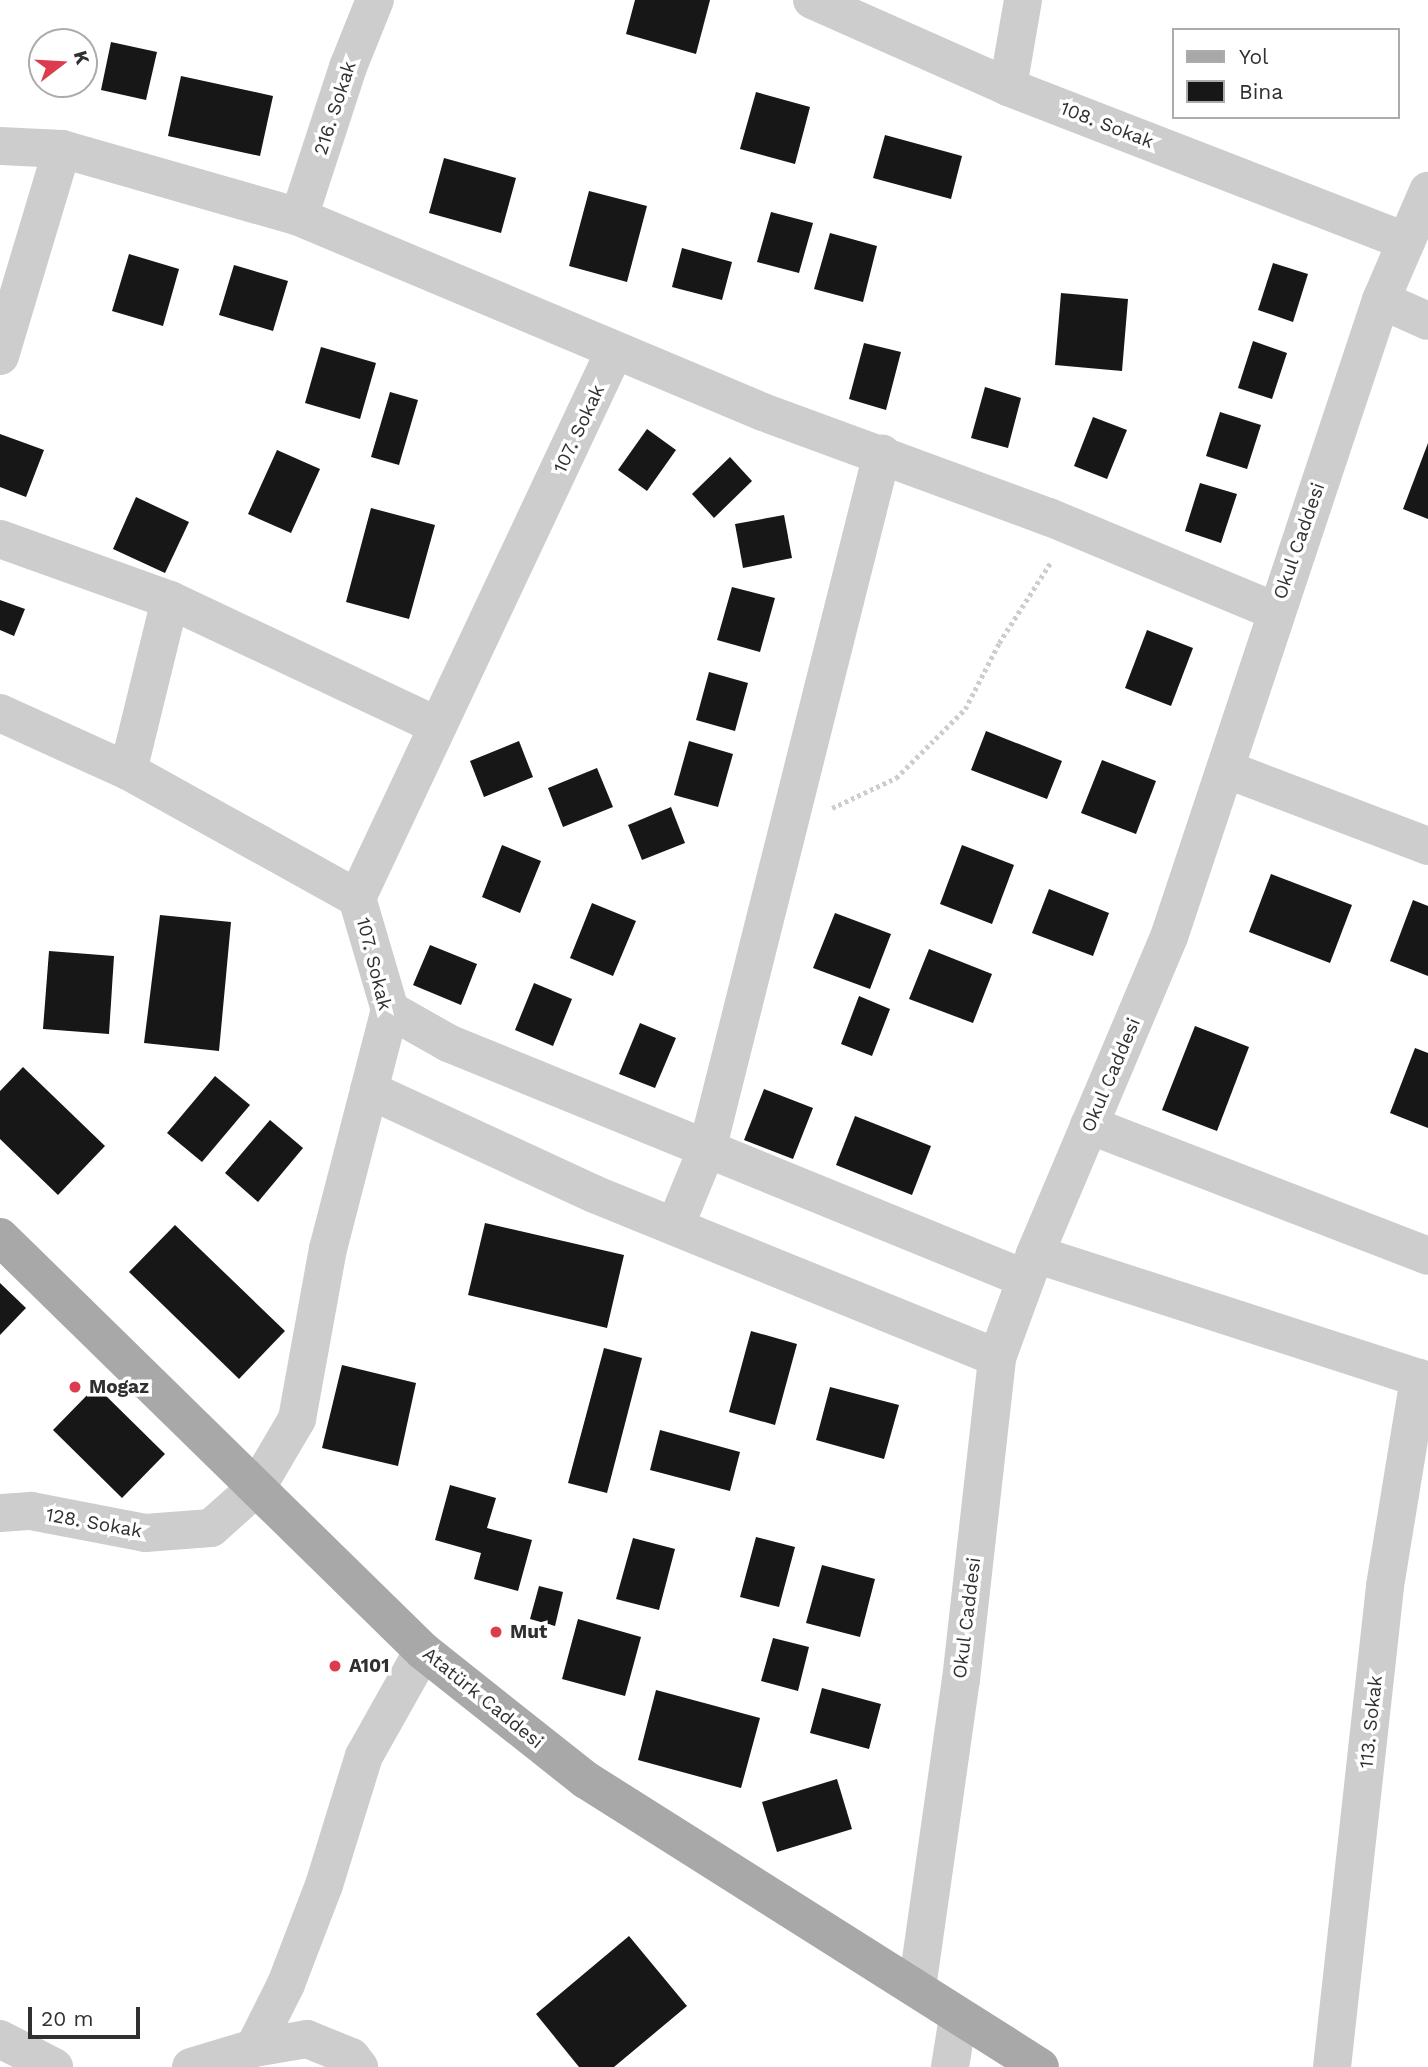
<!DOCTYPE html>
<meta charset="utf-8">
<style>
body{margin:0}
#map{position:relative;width:1428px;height:2067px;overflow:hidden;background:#fff;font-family:"Work Sans",sans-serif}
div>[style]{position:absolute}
.building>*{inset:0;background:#171717}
.path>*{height:4.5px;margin-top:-2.25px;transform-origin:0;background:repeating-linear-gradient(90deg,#cdcdcd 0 3.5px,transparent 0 7px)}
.minor>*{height:38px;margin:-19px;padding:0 19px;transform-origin:19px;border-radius:19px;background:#cdcdcd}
.major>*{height:38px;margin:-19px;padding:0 19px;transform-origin:19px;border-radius:19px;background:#a8a8a8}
.dots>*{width:19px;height:19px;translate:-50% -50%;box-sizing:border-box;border:4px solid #fff;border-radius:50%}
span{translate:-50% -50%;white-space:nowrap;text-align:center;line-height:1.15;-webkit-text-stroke:7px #fff;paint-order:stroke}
.street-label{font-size:19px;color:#303030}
.poi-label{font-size:19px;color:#303030;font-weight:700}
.left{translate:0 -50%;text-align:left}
.legend{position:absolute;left:1172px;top:28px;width:228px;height:91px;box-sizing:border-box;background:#fff;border:2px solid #acacac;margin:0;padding:9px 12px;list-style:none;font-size:21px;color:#303030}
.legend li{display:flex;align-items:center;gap:14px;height:35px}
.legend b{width:35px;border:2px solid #acacac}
.north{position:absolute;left:28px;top:28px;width:70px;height:70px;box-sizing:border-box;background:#fff;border:2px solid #acacac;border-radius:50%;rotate:73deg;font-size:19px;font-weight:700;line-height:28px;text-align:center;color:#303030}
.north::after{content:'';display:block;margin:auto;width:24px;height:32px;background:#db3d4f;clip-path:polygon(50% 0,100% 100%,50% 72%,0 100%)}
.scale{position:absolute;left:28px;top:2007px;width:112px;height:32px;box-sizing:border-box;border:4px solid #303030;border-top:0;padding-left:9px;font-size:21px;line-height:24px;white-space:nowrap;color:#303030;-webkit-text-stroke:5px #fff;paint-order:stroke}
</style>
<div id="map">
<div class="building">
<i style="clip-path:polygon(635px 0,710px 0,696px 54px,626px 34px)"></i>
<i style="clip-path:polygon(111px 42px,157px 52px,146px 100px,101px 90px)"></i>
<i style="clip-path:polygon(181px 76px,273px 96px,260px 156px,168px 136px)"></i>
<i style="clip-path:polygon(756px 92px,810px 107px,795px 164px,740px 149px)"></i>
<i style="clip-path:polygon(885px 135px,962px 156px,951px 199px,873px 178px)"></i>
<i style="clip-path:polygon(444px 158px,516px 178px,501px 233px,429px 213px)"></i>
<i style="clip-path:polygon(589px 191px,647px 206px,627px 282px,569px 266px)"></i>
<i style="clip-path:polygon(771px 212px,813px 223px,799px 273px,757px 262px)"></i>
<i style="clip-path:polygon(830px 233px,877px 246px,863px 302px,814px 289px)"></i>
<i style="clip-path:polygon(682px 248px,732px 262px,722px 300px,672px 287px)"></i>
<i style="clip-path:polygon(129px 254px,179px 269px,163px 326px,112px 311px)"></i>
<i style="clip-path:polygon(1273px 263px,1308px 274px,1293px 322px,1258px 310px)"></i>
<i style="clip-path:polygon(234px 265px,288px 281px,273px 331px,219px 315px)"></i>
<i style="clip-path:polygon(1061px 293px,1128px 299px,1122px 371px,1055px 365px)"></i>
<i style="clip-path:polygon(1253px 341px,1287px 353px,1272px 399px,1238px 388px)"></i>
<i style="clip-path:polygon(864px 343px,901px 352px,886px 410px,849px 399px)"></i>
<i style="clip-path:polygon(321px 347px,376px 363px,360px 419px,305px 403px)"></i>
<i style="clip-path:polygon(985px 387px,1021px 398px,1008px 448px,971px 438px)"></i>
<i style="clip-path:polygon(390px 392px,418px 400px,399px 465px,371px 457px)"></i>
<i style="clip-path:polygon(1220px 412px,1261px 425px,1247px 469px,1206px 456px)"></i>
<i style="clip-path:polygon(1093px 417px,1127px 430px,1107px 479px,1074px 466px)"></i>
<i style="clip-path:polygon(647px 429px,676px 450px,647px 491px,618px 470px)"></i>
<i style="clip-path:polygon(0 434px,44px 450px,26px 497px,0 487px)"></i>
<i style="clip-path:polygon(1428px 443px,1428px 519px,1403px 509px)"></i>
<i style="clip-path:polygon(277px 450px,320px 469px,291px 533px,248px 514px)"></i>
<i style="clip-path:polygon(730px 457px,752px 481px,714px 518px,692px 494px)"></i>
<i style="clip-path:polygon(1200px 483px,1237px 494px,1221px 543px,1185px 531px)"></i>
<i style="clip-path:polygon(136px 497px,189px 522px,165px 573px,113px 549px)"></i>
<i style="clip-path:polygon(371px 508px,435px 525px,409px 619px,346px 602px)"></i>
<i style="clip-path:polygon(784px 515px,792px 558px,743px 568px,735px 524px)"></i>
<i style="clip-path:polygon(732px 587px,775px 598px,760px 652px,717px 640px)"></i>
<i style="clip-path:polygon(0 600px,25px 609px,14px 636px,0 630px)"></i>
<i style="clip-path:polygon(1147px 630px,1193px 648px,1171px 706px,1125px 688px)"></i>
<i style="clip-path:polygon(709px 672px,748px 683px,735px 731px,696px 720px)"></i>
<i style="clip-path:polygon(986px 731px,1062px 761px,1047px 799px,971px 770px)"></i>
<i style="clip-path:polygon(519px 741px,533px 777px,484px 797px,470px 761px)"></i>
<i style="clip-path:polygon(689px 741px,733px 754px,718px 807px,674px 795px)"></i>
<i style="clip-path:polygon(1102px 760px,1156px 781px,1136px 834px,1081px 813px)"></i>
<i style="clip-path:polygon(597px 768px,613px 807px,563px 827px,548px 788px)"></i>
<i style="clip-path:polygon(671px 807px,685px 843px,642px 860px,628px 825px)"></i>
<i style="clip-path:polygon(502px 845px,541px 861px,520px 913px,482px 897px)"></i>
<i style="clip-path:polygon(962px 845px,1014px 865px,992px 924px,940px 904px)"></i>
<i style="clip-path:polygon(1271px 874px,1352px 905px,1330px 963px,1249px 932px)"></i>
<i style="clip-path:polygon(1049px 889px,1109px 913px,1093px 956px,1032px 933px)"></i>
<i style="clip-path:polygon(1413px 900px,1428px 906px,1428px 976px,1390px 961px)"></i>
<i style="clip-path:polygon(592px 903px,636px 921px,613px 976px,570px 958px)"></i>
<i style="clip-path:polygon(835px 913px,891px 934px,870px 989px,813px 968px)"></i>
<i style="clip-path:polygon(160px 915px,231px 922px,219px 1051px,144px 1043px)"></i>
<i style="clip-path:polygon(430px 945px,477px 964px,461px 1005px,413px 985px)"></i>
<i style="clip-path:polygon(929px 949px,992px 974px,973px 1023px,909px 999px)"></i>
<i style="clip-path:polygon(49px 951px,114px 956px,109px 1034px,43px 1029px)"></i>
<i style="clip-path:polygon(534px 983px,572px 999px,553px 1046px,515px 1030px)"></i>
<i style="clip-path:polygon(859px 996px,890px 1009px,872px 1056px,841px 1044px)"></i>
<i style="clip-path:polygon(640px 1023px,676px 1038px,655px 1088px,619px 1074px)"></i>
<i style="clip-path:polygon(1195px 1026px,1249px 1047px,1217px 1131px,1162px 1110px)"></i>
<i style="clip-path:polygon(1415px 1048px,1428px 1053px,1428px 1128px,1390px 1113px)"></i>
<i style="clip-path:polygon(23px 1067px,105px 1146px,58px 1195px,0 1139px,0 1091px)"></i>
<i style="clip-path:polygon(215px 1076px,250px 1105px,202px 1162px,167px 1133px)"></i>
<i style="clip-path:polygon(764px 1089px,813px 1108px,793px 1159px,744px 1140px)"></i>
<i style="clip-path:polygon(855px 1116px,931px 1146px,912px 1195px,836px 1165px)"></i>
<i style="clip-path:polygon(270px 1120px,303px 1148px,258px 1202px,225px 1173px)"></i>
<i style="clip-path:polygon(485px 1223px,624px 1255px,607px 1328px,468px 1295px)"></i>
<i style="clip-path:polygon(175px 1225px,285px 1331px,239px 1379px,129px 1272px)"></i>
<i style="clip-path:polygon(0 1283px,26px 1308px,0 1335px)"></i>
<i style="clip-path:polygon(751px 1331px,797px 1344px,775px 1425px,729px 1412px)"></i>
<i style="clip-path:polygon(604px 1348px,642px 1358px,607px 1493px,568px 1483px)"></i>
<i style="clip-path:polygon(342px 1365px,416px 1383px,398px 1466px,322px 1448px)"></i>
<i style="clip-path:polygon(96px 1386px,165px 1454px,122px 1498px,53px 1430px)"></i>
<i style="clip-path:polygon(830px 1387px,899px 1405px,884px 1459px,816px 1440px)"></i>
<i style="clip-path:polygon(660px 1430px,740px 1452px,730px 1491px,650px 1470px)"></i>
<i style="clip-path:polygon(450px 1485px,496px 1498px,487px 1528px,532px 1540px,518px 1591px,474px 1579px,481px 1553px,435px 1540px)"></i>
<i style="clip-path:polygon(756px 1537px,795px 1547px,779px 1607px,740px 1597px)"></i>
<i style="clip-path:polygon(633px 1538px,675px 1549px,659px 1610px,616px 1599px)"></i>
<i style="clip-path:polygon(822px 1565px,875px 1579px,860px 1637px,806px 1623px)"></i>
<i style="clip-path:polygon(539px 1586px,563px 1592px,555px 1626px,530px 1619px)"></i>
<i style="clip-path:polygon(578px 1619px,641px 1637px,625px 1696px,562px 1679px)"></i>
<i style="clip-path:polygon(773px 1638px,809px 1647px,798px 1691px,761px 1681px)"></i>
<i style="clip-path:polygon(822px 1688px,881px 1704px,869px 1749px,810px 1733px)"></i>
<i style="clip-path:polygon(656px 1690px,760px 1718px,741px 1788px,638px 1760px)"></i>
<i style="clip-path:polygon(837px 1779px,852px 1829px,777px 1852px,762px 1802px)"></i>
<i style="clip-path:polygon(629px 1936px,687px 2006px,614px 2067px,579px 2067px,536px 2014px)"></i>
</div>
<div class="path">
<i style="left:832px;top:808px;width:71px;rotate:-25.1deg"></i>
<i style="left:896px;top:778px;width:98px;rotate:-45deg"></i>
<i style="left:965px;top:709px;width:74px;rotate:-62.7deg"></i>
<i style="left:999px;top:643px;width:98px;rotate:-57.4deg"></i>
</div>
<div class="minor">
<i style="left:812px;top:0;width:214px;rotate:23.9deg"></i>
<i style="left:1008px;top:87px;width:427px;rotate:21.2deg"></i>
<i style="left:1008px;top:87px;width:88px;rotate:-80.2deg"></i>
<i style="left:0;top:146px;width:62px;rotate:2.8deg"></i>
<i style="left:62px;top:149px;width:247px;rotate:16deg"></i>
<i style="left:299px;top:217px;width:503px;rotate:22.8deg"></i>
<i style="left:763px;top:412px;width:305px;rotate:20.2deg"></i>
<i style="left:1049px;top:517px;width:245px;rotate:22.6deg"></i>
<i style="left:299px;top:217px;width:158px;rotate:-71.9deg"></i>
<i style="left:348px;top:67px;width:72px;rotate:-68.1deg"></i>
<i style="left:1381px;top:300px;width:51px;rotate:24.1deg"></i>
<i style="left:0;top:356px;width:216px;rotate:-73.3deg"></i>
<i style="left:0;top:539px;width:181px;rotate:19.7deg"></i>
<i style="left:170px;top:600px;width:294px;rotate:25.2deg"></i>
<i style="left:0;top:713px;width:141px;rotate:24.4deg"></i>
<i style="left:128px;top:771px;width:262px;rotate:29deg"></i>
<i style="left:1228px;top:770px;width:214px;rotate:20.8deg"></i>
<i style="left:128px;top:771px;width:176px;rotate:-76.2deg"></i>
<i style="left:390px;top:1010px;width:67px;rotate:29.6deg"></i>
<i style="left:448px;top:1043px;width:624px;rotate:22.21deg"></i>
<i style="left:369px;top:1090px;width:248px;rotate:24.8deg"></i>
<i style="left:594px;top:1194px;width:435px;rotate:22.1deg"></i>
<i style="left:1089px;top:1125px;width:363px;rotate:21.1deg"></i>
<i style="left:676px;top:1224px;width:84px;rotate:-67.7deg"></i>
<i style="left:708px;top:1146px;width:714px;rotate:-75.89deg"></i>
<i style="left:1035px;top:1254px;width:413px;rotate:17.9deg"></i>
<i style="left:0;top:1513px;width:31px;rotate:-4deg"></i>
<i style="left:31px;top:1511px;width:116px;rotate:10.9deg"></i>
<i style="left:145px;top:1533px;width:66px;rotate:-4.3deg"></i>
<i style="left:211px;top:1528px;width:62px;rotate:-41.7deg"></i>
<i style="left:257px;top:1487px;width:79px;rotate:-59.5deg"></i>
<i style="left:297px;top:1419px;width:173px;rotate:-79.7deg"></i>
<i style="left:328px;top:1249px;width:247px;rotate:-75.5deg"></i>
<i style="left:390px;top:1010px;width:117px;rotate:-106.4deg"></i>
<i style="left:357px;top:898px;width:603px;rotate:-64.79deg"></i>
<i style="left:917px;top:1988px;width:311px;rotate:-81.9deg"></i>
<i style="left:961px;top:1680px;width:324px;rotate:-83.6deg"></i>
<i style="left:997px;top:1358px;width:111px;rotate:-69.9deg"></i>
<i style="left:1035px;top:1254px;width:344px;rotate:-67.1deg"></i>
<i style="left:1169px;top:937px;width:671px;rotate:-71.59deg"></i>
<i style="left:1381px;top:300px;width:119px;rotate:-66.7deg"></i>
<i style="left:0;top:2039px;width:61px;rotate:27.4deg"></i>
<i style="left:254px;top:2048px;width:72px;rotate:-63.4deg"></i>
<i style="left:286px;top:1984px;width:106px;rotate:-69deg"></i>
<i style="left:324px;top:1885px;width:135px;rotate:-72.8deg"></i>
<i style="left:364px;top:1756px;width:120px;rotate:-60.7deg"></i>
<i style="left:191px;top:2067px;width:66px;rotate:-16.8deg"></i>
<i style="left:254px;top:2048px;width:54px;rotate:-9.6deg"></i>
<i style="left:307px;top:2039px;width:48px;rotate:22.2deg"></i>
<i style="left:351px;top:2057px;width:13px;rotate:51deg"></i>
<i style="left:950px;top:2067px;width:51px;rotate:-80.9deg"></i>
<i style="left:1332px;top:2067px;width:484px;rotate:-83.7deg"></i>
<i style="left:1385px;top:1586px;width:211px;rotate:-80.7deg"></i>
</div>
<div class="major">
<i style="left:0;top:1237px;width:592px;rotate:44.38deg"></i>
<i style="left:423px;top:1651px;width:208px;rotate:38.4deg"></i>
<i style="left:586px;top:1780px;width:537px;rotate:32.3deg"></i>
</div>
<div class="dots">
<i style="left:75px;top:1387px;background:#db3d4f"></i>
<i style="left:496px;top:1632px;background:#db3d4f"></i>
<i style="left:335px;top:1666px;background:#db3d4f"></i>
</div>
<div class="street-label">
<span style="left:335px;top:108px;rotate:-72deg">216. Sokak</span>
<span style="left:1107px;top:125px;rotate:21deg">108. Sokak</span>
<span style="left:579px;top:429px;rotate:-65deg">107. Sokak</span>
<span style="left:1299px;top:541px;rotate:-71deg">Okul Caddesi</span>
<span style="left:374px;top:964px;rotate:76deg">107. Sokak</span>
<span style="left:1111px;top:1075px;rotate:-67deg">Okul Caddesi</span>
<span style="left:94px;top:1523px;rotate:10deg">128. Sokak</span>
<span style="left:967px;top:1618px;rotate:-83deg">Okul Caddesi</span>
<span style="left:483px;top:1698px;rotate:39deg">Atatürk Caddesi</span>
<span style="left:1371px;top:1722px;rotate:-84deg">113. Sokak</span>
</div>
<div class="poi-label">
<span class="left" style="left:89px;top:1387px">Mogaz</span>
<span class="left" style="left:510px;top:1632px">Mut</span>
<span class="left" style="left:349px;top:1666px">A101</span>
</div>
<ul class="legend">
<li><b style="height:9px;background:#a8a8a8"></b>Yol</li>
<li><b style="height:19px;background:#171717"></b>Bina</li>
</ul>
<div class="north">K</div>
<div class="scale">20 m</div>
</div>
